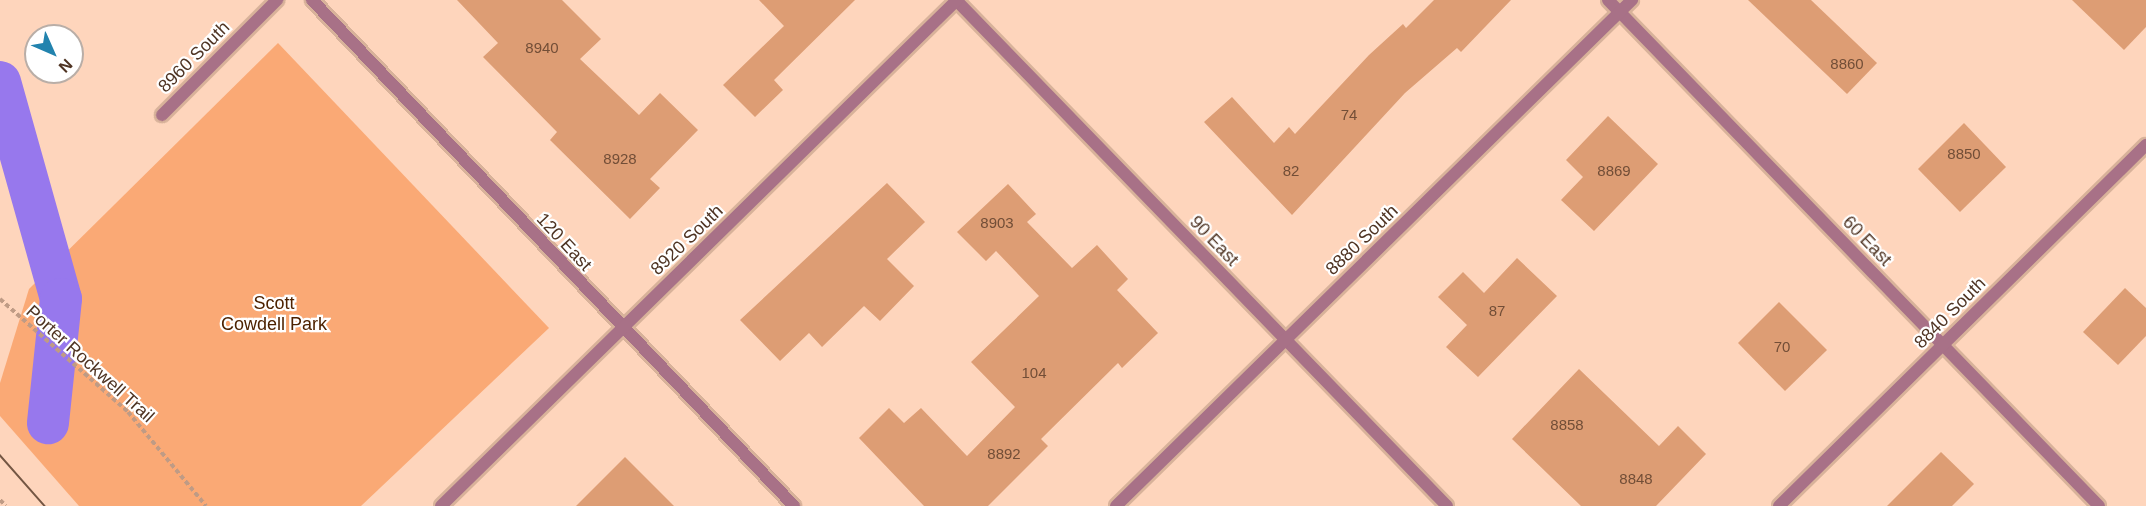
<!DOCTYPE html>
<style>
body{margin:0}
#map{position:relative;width:2146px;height:506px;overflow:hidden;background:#fed5bc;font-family:Arial,sans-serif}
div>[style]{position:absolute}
.green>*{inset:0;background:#faa975}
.canal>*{height:42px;margin:-21px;padding:0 21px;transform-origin:21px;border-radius:21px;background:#9778ed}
.building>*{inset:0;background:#dd9d74}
.path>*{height:4px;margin-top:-2px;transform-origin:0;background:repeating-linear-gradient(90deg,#bf9b85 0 4.5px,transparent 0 7.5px)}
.roads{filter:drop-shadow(2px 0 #d8b29a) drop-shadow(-2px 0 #d8b29a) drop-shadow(0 2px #d8b29a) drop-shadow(0 -2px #d8b29a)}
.street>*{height:12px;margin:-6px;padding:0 6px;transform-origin:6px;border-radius:6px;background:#a87187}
.tram>*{height:1.5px;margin:-0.75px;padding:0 0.75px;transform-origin:0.75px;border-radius:0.75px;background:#745643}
span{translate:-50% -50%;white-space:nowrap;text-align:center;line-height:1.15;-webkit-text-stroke:4.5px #fff;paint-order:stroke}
.number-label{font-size:15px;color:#724e37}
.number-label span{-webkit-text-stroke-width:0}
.street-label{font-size:18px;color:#4f3423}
.park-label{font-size:18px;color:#4d2200}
.north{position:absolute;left:24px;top:24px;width:60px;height:60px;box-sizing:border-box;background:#fff;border:2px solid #b9aea7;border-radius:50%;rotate:135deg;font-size:16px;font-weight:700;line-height:24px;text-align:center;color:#4f3423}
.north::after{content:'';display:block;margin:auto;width:21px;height:27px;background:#2283ae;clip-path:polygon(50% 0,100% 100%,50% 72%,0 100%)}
</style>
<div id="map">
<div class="green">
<i style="clip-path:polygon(278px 43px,549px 328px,361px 506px,79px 506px,0 416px,0 383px,29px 289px)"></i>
</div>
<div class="canal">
<i style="left:0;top:82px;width:225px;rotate:74.3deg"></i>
<i style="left:61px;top:299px;width:125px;rotate:96deg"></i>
</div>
<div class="building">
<i style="clip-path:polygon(457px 0,562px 0,601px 39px,580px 59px,639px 115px,660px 93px,698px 130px,650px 179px,660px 188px,630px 219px,550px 140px,557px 132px,483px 57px,498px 43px)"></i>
<i style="clip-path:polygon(759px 0,855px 0,774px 80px,783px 90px,755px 117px,723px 85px,784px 26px)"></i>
<i style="clip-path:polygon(1434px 0,1511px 0,1461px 52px,1457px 48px,1405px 93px,1292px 215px,1204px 122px,1232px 97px,1274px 143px,1289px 127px,1295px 134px,1369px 55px,1403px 24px,1406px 28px)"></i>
<i style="clip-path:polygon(1748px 0,1811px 0,1877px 63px,1847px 94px)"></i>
<i style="clip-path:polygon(2072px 0,2146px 0,2146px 27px,2124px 50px)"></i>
<i style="clip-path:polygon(1608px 116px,1658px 164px,1594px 231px,1561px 200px,1583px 177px,1566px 160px)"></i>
<i style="clip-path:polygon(1964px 123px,2006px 167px,1960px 212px,1918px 169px)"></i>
<i style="clip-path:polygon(887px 183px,925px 222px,887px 259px,914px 286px,880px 321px,864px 306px,822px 347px,809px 333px,780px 361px,740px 320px)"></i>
<i style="clip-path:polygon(1008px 184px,1036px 214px,1027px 222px,1072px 268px,1097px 245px,1128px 279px,1117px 290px,1158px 333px,1122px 368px,1118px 363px,1041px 439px,1048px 446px,988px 506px,924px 506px,859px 438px,889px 408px,904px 423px,921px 408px,967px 456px,1015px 407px,971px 362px,1039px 296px,996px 251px,986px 261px,957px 232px)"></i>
<i style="clip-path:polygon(1517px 258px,1557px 296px,1478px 377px,1446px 347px,1467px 325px,1438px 297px,1463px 272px,1484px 293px)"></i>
<i style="clip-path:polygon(2125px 288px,2146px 308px,2146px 336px,2118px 365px,2083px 332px)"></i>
<i style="clip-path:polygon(1779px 302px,1827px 350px,1785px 391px,1738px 343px)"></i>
<i style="clip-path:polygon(1579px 369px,1659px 446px,1678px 426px,1706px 454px,1656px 506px,1581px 506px,1512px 439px)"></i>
<i style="clip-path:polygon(1941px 452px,1974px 484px,1952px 506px,1887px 506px)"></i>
<i style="clip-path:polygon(625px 457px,674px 506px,576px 506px)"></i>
</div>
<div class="path">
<i style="left:0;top:299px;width:171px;rotate:41.4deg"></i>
<i style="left:128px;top:412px;width:122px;rotate:50.3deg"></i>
<i style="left:0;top:500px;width:8px;rotate:45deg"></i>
</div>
<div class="roads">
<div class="street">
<i style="left:312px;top:0;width:699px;rotate:46.39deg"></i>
<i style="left:956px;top:0;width:705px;rotate:45.86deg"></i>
<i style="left:1608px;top:0;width:705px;rotate:45.86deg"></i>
<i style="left:162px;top:115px;width:163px;rotate:-45deg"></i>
<i style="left:441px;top:506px;width:723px;rotate:-44.44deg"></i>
<i style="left:1116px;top:506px;width:723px;rotate:-44.44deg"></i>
<i style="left:1779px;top:506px;width:515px;rotate:-44.53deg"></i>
</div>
</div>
<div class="tram">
<i style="left:0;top:455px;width:68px;rotate:48.6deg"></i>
</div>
<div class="number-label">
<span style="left:542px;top:48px">8940</span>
<span style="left:1847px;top:64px">8860</span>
<span style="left:1349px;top:115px">74</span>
<span style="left:1964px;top:154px">8850</span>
<span style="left:620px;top:159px">8928</span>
<span style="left:1291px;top:171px">82</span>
<span style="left:1614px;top:171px">8869</span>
<span style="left:997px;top:223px">8903</span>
<span style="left:1497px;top:311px">87</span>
<span style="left:1782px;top:347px">70</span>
<span style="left:1034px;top:373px">104</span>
<span style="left:1567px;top:425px">8858</span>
<span style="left:1004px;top:454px">8892</span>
<span style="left:1636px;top:479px">8848</span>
</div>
<div class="street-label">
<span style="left:194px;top:57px;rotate:-45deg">8960 South</span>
<span style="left:687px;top:240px;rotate:-44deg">8920 South</span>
<span style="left:1362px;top:240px;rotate:-44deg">8880 South</span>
<span style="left:1214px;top:241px;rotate:46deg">90 East</span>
<span style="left:1867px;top:241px;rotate:46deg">60 East</span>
<span style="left:564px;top:242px;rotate:47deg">120 East</span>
<span style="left:1950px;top:313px;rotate:-45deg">8840 South</span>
<span style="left:90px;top:364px;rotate:42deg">Porter Rockwell Trail</span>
</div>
<div class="park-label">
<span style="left:274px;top:314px">Scott<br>Cowdell Park</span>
</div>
<div class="north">N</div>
</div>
